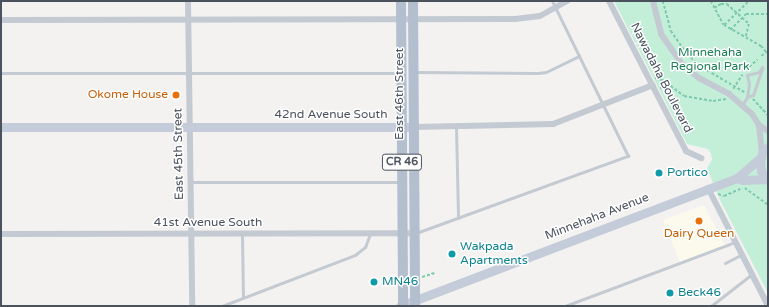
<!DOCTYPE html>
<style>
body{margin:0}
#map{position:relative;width:769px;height:307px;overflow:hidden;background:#f4f2f1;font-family:"Varela Round",sans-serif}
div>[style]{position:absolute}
.commercial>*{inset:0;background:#fcf9ed}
.green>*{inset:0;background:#c3eed8}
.path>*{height:1.5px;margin-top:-0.75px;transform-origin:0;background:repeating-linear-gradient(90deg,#7dcaad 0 3px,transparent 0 5px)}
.lane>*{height:3px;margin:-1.5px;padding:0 1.5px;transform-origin:1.5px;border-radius:1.5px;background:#c3cad2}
.street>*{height:6px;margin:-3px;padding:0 3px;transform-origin:3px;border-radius:3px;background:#c3cad2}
.secondary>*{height:9px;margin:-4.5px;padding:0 4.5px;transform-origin:4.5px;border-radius:4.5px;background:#c5ccd9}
.primary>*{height:10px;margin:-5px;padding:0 5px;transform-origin:5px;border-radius:5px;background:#b3bece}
.dots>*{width:11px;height:11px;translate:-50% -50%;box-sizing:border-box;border:2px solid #fff;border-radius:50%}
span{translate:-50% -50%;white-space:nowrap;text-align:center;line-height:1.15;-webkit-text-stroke:3px #fff;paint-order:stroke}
.shield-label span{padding:1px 3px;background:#fff;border:1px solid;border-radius:3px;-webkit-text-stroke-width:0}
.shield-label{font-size:11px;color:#4a525e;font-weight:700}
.park-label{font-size:12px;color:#1d7d58}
.street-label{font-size:12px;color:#4a525e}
.food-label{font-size:12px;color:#c56008}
.right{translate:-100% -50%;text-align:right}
.culture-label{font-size:12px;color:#0d838f}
.left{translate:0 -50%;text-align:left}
.frame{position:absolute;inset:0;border:2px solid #4a525e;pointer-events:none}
</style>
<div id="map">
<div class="commercial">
<i style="clip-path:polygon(704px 205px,726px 248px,681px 265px,663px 220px)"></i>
</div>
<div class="green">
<i style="clip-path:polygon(614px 1px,768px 1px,768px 293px,720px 200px,707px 168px,712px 160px,711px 154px,708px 149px,687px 144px)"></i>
</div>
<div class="path">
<i style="left:663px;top:1px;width:31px;rotate:75deg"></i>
<i style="left:671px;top:31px;width:28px;rotate:55deg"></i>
<i style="left:687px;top:54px;width:21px;rotate:41deg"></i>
<i style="left:703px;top:68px;width:48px;rotate:30.3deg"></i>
<i style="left:711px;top:1px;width:27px;rotate:62deg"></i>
<i style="left:724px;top:25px;width:43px;rotate:29.6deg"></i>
<i style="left:761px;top:46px;width:11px;rotate:49deg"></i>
<i style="left:714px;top:8px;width:8px;rotate:-30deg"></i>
<i style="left:721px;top:4px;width:6px"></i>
<i style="left:727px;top:4px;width:30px;rotate:42deg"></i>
<i style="left:749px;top:24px;width:13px;rotate:103deg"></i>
<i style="left:724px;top:25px;width:35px;rotate:-44deg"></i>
<i style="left:730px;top:30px;width:23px;rotate:-45deg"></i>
<i style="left:746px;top:14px;width:22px"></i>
<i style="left:761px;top:56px;width:7px;rotate:-34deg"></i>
<i style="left:745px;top:70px;width:16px;rotate:-40deg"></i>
<i style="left:655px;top:78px;width:8px;rotate:14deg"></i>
<i style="left:663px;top:80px;width:26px;rotate:37deg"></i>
<i style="left:684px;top:96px;width:29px;rotate:10deg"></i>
<i style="left:713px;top:101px;width:13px;rotate:-9deg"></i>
<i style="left:660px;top:88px;width:10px;rotate:-6deg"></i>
<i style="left:733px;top:89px;width:17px;rotate:-57deg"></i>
<i style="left:753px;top:99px;width:22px;rotate:47deg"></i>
<i style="left:745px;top:188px;width:29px;rotate:36deg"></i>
<i style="left:718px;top:194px;width:6px;rotate:18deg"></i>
<i style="left:724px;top:196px;width:20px;rotate:-24deg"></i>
<i style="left:422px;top:277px;width:13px;rotate:-18deg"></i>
</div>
<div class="lane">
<i style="left:414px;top:72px;width:124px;rotate:0.5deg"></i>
<i style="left:538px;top:73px;width:8px;rotate:-7deg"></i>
<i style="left:546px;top:72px;width:37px;rotate:-26deg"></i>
<i style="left:1px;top:73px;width:398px"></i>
<i style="left:747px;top:97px;width:6px;rotate:-18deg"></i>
<i style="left:753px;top:95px;width:28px;rotate:-71deg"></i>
<i style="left:743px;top:104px;width:8px;rotate:-60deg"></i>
<i style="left:747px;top:97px;width:13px;rotate:-81deg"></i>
<i style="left:749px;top:84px;width:9px;rotate:-103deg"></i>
<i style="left:747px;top:75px;width:12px;rotate:-14deg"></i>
<i style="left:759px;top:72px;width:6px;rotate:-59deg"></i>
<i style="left:456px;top:127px;width:91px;rotate:88.7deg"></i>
<i style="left:190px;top:182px;width:210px"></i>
<i style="left:416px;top:233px;width:226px;rotate:-20deg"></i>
<i style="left:628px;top:156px;width:173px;rotate:-116.1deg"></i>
<i style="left:242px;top:235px;width:63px;rotate:89.1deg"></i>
<i style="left:725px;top:263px;width:18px;rotate:-27deg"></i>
<i style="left:222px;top:306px;width:142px;rotate:-21deg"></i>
<i style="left:355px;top:255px;width:13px;rotate:-39deg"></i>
<i style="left:365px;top:247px;width:14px;rotate:-69deg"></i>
<i style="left:565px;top:306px;width:182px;rotate:-20.6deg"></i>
<i style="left:711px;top:306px;width:52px;rotate:-38deg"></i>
</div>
<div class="street">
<i style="left:188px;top:1px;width:305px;rotate:89.2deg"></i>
<i style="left:609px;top:1px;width:169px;rotate:62.8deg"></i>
<i style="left:686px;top:151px;width:17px;rotate:25deg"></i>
<i style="left:653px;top:1px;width:34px;rotate:76deg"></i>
<i style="left:661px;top:34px;width:35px;rotate:55deg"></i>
<i style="left:681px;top:63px;width:23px;rotate:40deg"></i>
<i style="left:699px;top:78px;width:34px;rotate:28deg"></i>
<i style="left:729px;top:94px;width:30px;rotate:41deg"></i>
<i style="left:752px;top:114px;width:13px;rotate:58deg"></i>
<i style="left:759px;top:125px;width:28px;rotate:84deg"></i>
<i style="left:1px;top:20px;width:514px;rotate:-0.11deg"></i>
<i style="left:515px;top:19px;width:25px;rotate:-7deg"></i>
<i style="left:540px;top:16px;width:31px;rotate:-29deg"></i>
<i style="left:759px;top:125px;width:11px;rotate:34deg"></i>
<i style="left:414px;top:127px;width:139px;rotate:-1.2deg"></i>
<i style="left:553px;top:124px;width:107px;rotate:-21.3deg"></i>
<i style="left:708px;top:188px;width:132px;rotate:63deg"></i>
<i style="left:1px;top:234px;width:414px;rotate:-0.1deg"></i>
</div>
<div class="secondary">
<i style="left:1px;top:127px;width:413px"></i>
<i style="left:768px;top:147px;width:8px;rotate:135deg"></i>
<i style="left:762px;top:153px;width:9px;rotate:103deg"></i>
<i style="left:760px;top:162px;width:9px;rotate:84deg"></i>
<i style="left:761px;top:171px;width:11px;rotate:52deg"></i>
<i style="left:737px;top:178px;width:5px;rotate:22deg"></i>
<i style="left:742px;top:180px;width:24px;rotate:-2deg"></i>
<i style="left:400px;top:306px;width:360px;rotate:-20.8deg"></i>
<i style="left:737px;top:178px;width:30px;rotate:-41deg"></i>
</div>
<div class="primary">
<i style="left:401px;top:1px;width:305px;rotate:89.6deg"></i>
<i style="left:413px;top:1px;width:305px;rotate:89.6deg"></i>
</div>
<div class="dots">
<i style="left:176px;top:95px;background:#e8710a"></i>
<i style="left:659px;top:173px;background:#0f9aa8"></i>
<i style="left:699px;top:221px;background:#e8710a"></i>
<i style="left:452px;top:254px;background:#0f9aa8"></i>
<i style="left:374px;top:282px;background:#0f9aa8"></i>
<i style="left:670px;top:293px;background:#0f9aa8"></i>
</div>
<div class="shield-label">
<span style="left:402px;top:162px">CR 46</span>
</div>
<div class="park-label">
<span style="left:710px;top:60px">Minnehaha<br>Regional Park</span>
</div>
<div class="street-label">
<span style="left:661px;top:78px;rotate:63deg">Nawadaha Boulevard</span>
<span style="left:400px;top:94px;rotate:-90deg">East 46th Street</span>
<span style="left:331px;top:115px">42nd Avenue South</span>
<span style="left:179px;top:154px;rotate:-91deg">East 45th Street</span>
<span style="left:597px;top:217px;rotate:-21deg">Minnehaha Avenue</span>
<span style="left:208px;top:223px">41st Avenue South</span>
</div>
<div class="food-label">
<span class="right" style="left:168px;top:95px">Okome House</span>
<span style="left:699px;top:234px">Dairy Queen</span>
</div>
<div class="culture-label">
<span class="left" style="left:667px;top:173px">Portico</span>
<span class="left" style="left:460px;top:254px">Wakpada<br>Apartments</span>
<span class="left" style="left:382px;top:282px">MN46</span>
<span class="left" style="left:678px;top:293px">Beck46</span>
</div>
<div class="frame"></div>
</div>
